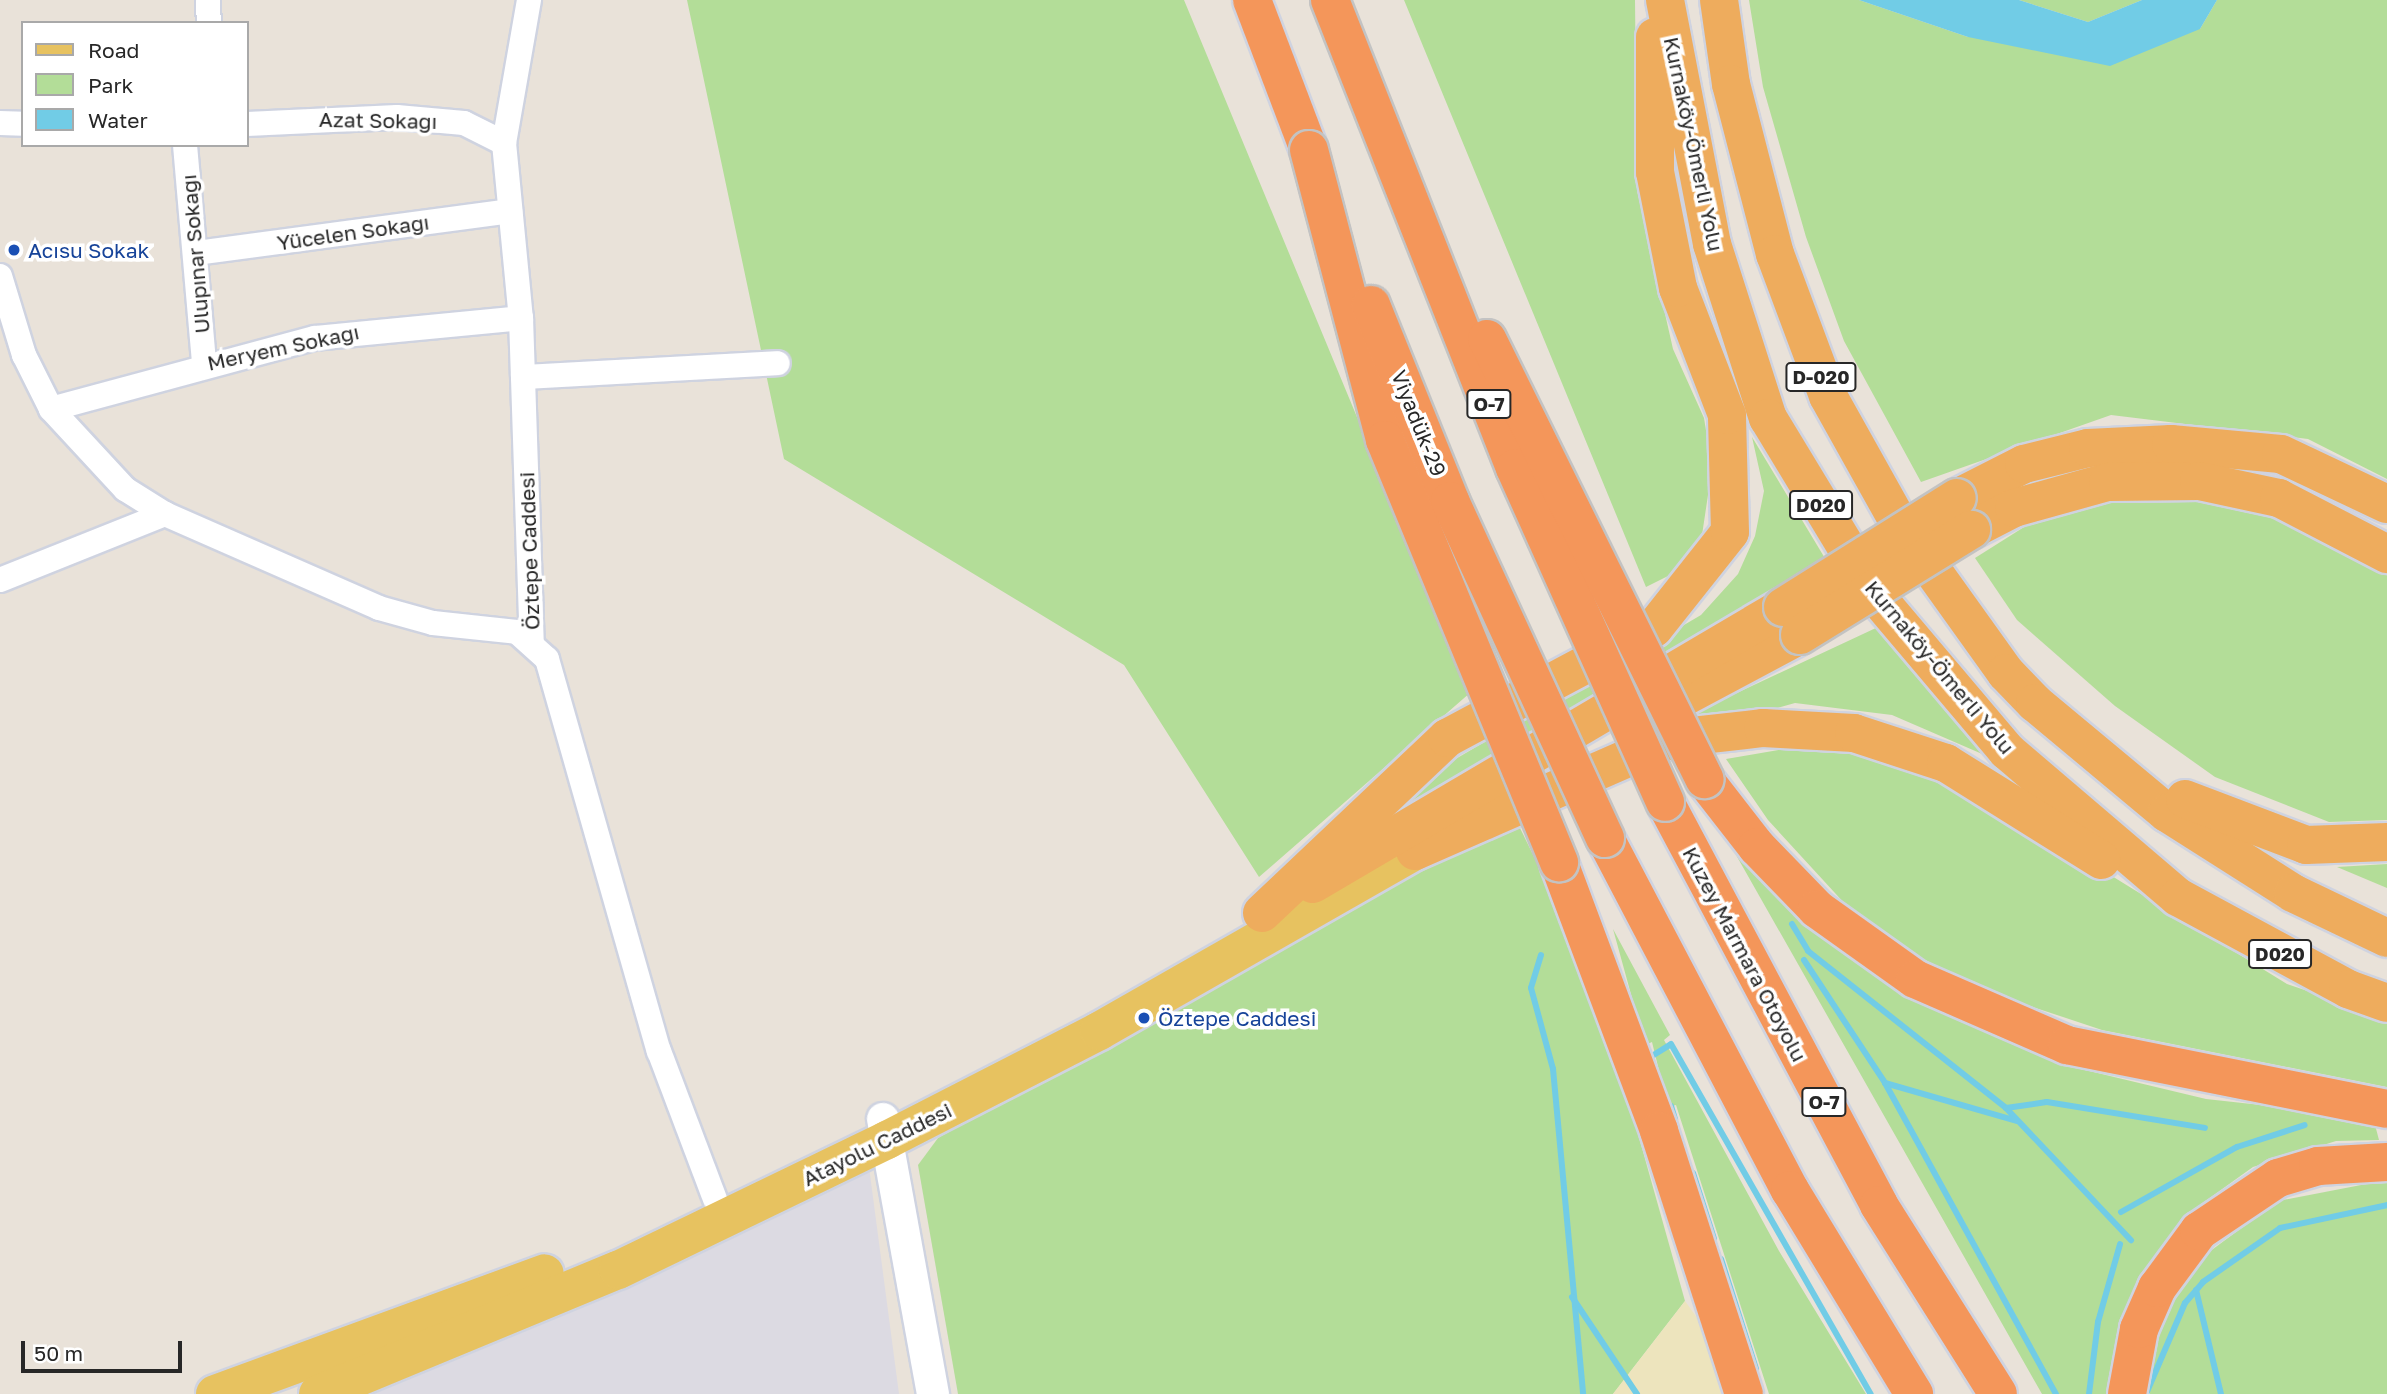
<!DOCTYPE html>
<meta charset="utf-8">
<style>
body{margin:0}
#map{position:relative;width:2387px;height:1394px;overflow:hidden;background:#e9e2d9;font-family:"Golos Text",sans-serif}
div>[style]{position:absolute}
.industrial>*{inset:0;background:#dcdae2}
.green>*{inset:0;background:#b3dd98}
.sand>*{inset:0;background:#ede4bd}
.water>*{inset:0;background:#71cce6}
.stream>*{height:6px;margin:-3px;padding:0 3px;transform-origin:3px;border-radius:3px;background:#71cce6}
.roads{filter:drop-shadow(2px 0 #cfd3e0) drop-shadow(-2px 0 #cfd3e0) drop-shadow(0 2px #cfd3e0) drop-shadow(0 -2px #cfd3e0)}
.minor>*{height:24px;margin:-12px;padding:0 12px;transform-origin:12px;border-radius:12px;background:#fff}
.tertiary>*{height:32px;margin:-16px;padding:0 16px;transform-origin:16px;border-radius:16px;background:#fff}
.primary>*{height:38px;margin:-19px;padding:0 19px;transform-origin:19px;border-radius:19px;background:#e7c260}
.trunk>*{height:38px;margin:-19px;padding:0 19px;transform-origin:19px;border-radius:19px;background:#eeac5d}
.motorway>*{height:38px;margin:-19px;padding:0 19px;transform-origin:19px;border-radius:19px;background:#f4965a}
.bridges{filter:drop-shadow(2px 0 #c3c3c3) drop-shadow(-2px 0 #c3c3c3) drop-shadow(0 2px #c3c3c3) drop-shadow(0 -2px #c3c3c3)}
.trunk-bridge>*{height:38px;margin:-19px;padding:0 19px;transform-origin:19px;border-radius:19px;background:#eeac5d}
.motorway-bridge>*{height:38px;margin:-19px;padding:0 19px;transform-origin:19px;border-radius:19px;background:#f4965a}
.dots>*{width:19px;height:19px;translate:-50% -50%;box-sizing:border-box;border:4px solid #fff;border-radius:50%}
span{translate:-50% -50%;white-space:nowrap;text-align:center;line-height:1.15;-webkit-text-stroke:7px #fff;paint-order:stroke}
.shield-label span{padding:2px 5px;background:#fff;border:2px solid;border-radius:5px;-webkit-text-stroke-width:0}
.shield-label{font-size:19px;color:#272727;font-weight:700}
.street-label{font-size:21px;color:#272727}
.transit-label{font-size:21px;color:#164399}
.left{translate:0 -50%;text-align:left}
.legend{position:absolute;left:21px;top:21px;width:228px;height:126px;box-sizing:border-box;background:#fff;border:2px solid #a9a9a9;margin:0;padding:9px 12px;list-style:none;font-size:21px;color:#272727}
.legend li{display:flex;align-items:center;gap:14px;height:35px}
.legend b{width:35px;border:2px solid #a9a9a9}
.scale{position:absolute;left:21px;top:1341px;width:161px;height:32px;box-sizing:border-box;border:4px solid #272727;border-top:0;padding-left:9px;font-size:21px;line-height:24px;white-space:nowrap;color:#272727;-webkit-text-stroke:5px #fff;paint-order:stroke}
</style>
<div id="map">
<div class="industrial">
<i style="clip-path:polygon(867px 1152px,899px 1394px,344px 1394px)"></i>
</div>
<div class="green">
<i style="clip-path:polygon(687px 0,1184px 0,1471px 692px,1259px 877px,1124px 665px,784px 459px)"></i>
<i style="clip-path:polygon(1404px 0,1635px 0,1637px 190px,1673px 349px,1704px 418px,1712px 468px,1701px 542px,1676px 572px,1646px 587px)"></i>
<i style="clip-path:polygon(1749px 0,1859px 0,1968px 37px,2200px 29px,2217px 0,2387px 0,2387px 479px,2308px 439px,2111px 415px,1921px 482px,1844px 341px,1806px 237px,1763px 87px)"></i>
<i style="clip-path:polygon(2019px 0,2142px 0,2088px 22px)"></i>
<i style="clip-path:polygon(1752px 437px,1826px 560px,1385px 828px,1447px 764px,1701px 615px,1738px 574px,1755px 536px,1764px 491px)"></i>
<i style="clip-path:polygon(2130px 484px,2215px 486px,2387px 570px,2387px 820px,2329px 822px,2215px 777px,2115px 706px,2017px 620px,1975px 558px,2043px 515px)"></i>
<i style="clip-path:polygon(1878px 627px,2003px 763px,1892px 715px,1795px 703px,1598px 758px)"></i>
<i style="clip-path:polygon(1814px 744px,1913px 769px,1995px 804px,2287px 984px,2387px 1018px,2387px 1087px,2102px 1030px,1991px 993px,1913px 954px,1846px 905px,1768px 820px,1726px 759px)"></i>
<i style="clip-path:polygon(1518px 824px,1565px 920px,1620px 1070px,1685px 1301px,1613px 1394px,958px 1394px,918px 1165px,938px 1138px,1341px 905px)"></i>
<i style="clip-path:polygon(1727px 839px,1833px 944px,1926px 1006px,2064px 1065px,2206px 1099px,2341px 1114px,2374px 1121px,2379px 1140px,2336px 1141px,2253px 1167px,2190px 1212px,2129px 1299px,2108px 1394px,2042px 1394px)"></i>
<i style="clip-path:polygon(2387px 864px,2387px 888px,2337px 867px)"></i>
<i style="clip-path:polygon(1613px 929px,1670px 1035px,1664px 1040px,1779px 1251px,1866px 1394px,1769px 1394px,1676px 1105px,1668px 1107px,1652px 1042px,1645px 1045px)"></i>
<i style="clip-path:polygon(2387px 1180px,2387px 1394px,2150px 1394px,2146px 1382px,2158px 1335px,2180px 1287px,2209px 1252px,2278px 1201px)"></i>
</div>
<div class="sand">
<i style="clip-path:polygon(1685px 1301px,1705px 1329px,1721px 1394px,1613px 1394px)"></i>
</div>
<div class="water">
<i style="clip-path:polygon(1859px 0,2019px 0,2088px 22px,2142px 0,2217px 0,2200px 29px,2110px 66px,1968px 37px)"></i>
</div>
<div class="stream">
<i style="left:1792px;top:924px;width:31px;rotate:59deg"></i>
<i style="left:1808px;top:951px;width:253px;rotate:38.4deg"></i>
<i style="left:2006px;top:1108px;width:182px;rotate:46.6deg"></i>
<i style="left:1541px;top:955px;width:34px;rotate:107deg"></i>
<i style="left:1531px;top:988px;width:84px;rotate:74.8deg"></i>
<i style="left:1553px;top:1069px;width:326px;rotate:84.7deg"></i>
<i style="left:1804px;top:960px;width:147px;rotate:56.6deg"></i>
<i style="left:1885px;top:1083px;width:355px;rotate:61.2deg"></i>
<i style="left:1652px;top:1056px;width:22px;rotate:-32deg"></i>
<i style="left:1671px;top:1044px;width:403px;rotate:60.3deg"></i>
<i style="left:1885px;top:1083px;width:137px;rotate:16.1deg"></i>
<i style="left:1671px;top:1106px;width:14px;rotate:73deg"></i>
<i style="left:2006px;top:1108px;width:41px;rotate:-8.3deg"></i>
<i style="left:2047px;top:1102px;width:160px;rotate:9.3deg"></i>
<i style="left:1693px;top:1173px;width:69px;rotate:72.3deg"></i>
<i style="left:2121px;top:1212px;width:133px;rotate:-29.3deg"></i>
<i style="left:2237px;top:1147px;width:71px;rotate:-17.9deg"></i>
<i style="left:1721px;top:1259px;width:115px;rotate:72.3deg"></i>
<i style="left:2196px;top:1290px;width:107px;rotate:76.5deg"></i>
<i style="left:1572px;top:1297px;width:117px;rotate:56.2deg"></i>
<i style="left:2089px;top:1394px;width:73px;rotate:-82.9deg"></i>
<i style="left:2098px;top:1322px;width:81px;rotate:-74.2deg"></i>
<i style="left:2146px;top:1394px;width:99px;rotate:-66.8deg"></i>
<i style="left:2185px;top:1303px;width:28px;rotate:-49deg"></i>
<i style="left:2203px;top:1282px;width:94px;rotate:-35deg"></i>
<i style="left:2280px;top:1228px;width:109px;rotate:-12.1deg"></i>
</div>
<div class="roads">
<div class="minor">
<i style="left:208px;top:0;width:23px;rotate:88deg"></i>
<i style="left:529px;top:0;width:145px;rotate:99.9deg"></i>
<i style="left:504px;top:143px;width:176px;rotate:84.5deg"></i>
<i style="left:521px;top:318px;width:325px;rotate:88.1deg"></i>
<i style="left:0;top:123px;width:23px;rotate:2deg"></i>
<i style="left:247px;top:124px;width:150px;rotate:-2.7deg"></i>
<i style="left:397px;top:117px;width:67px;rotate:5.1deg"></i>
<i style="left:464px;top:123px;width:45px;rotate:26.6deg"></i>
<i style="left:185px;top:145px;width:219px;rotate:85deg"></i>
<i style="left:196px;top:253px;width:317px;rotate:-7.6deg"></i>
<i style="left:0;top:276px;width:83px;rotate:73.1deg"></i>
<i style="left:24px;top:355px;width:60px;rotate:63.4deg"></i>
<i style="left:51px;top:409px;width:109px;rotate:47.2deg"></i>
<i style="left:125px;top:489px;width:47px;rotate:32deg"></i>
<i style="left:165px;top:514px;width:234px;rotate:23.7deg"></i>
<i style="left:379px;top:608px;width:56px;rotate:15.5deg"></i>
<i style="left:433px;top:623px;width:84px;rotate:6.1deg"></i>
<i style="left:517px;top:632px;width:40px;rotate:42deg"></i>
<i style="left:547px;top:659px;width:408px;rotate:74.1deg"></i>
<i style="left:659px;top:1051px;width:158px;rotate:69.3deg"></i>
<i style="left:523px;top:377px;width:255px;rotate:-3.1deg"></i>
<i style="left:51px;top:409px;width:273px;rotate:-15.1deg"></i>
<i style="left:315px;top:338px;width:207px;rotate:-5.5deg"></i>
<i style="left:0;top:580px;width:178px;rotate:-21.8deg"></i>
</div>
<div class="tertiary">
<i style="left:883px;top:1119px;width:280px;rotate:79.7deg"></i>
</div>
<div class="primary">
<i style="left:215px;top:1394px;width:351px;rotate:-20.1deg"></i>
<i style="left:318px;top:1394px;width:325px;rotate:-22.5deg"></i>
<i style="left:618px;top:1270px;width:299px;rotate:-25.8deg"></i>
<i style="left:887px;top:1140px;width:238px;rotate:-27.2deg"></i>
<i style="left:1099px;top:1031px;width:364px;rotate:-29.7deg"></i>
</div>
<div class="trunk">
<i style="left:1665px;top:0;width:248px;rotate:79.1deg"></i>
<i style="left:1712px;top:244px;width:183px;rotate:72.2deg"></i>
<i style="left:1768px;top:418px;width:208px;rotate:58.8deg"></i>
<i style="left:1876px;top:596px;width:203px;rotate:49.8deg"></i>
<i style="left:2007px;top:751px;width:225px;rotate:40.5deg"></i>
<i style="left:2178px;top:897px;width:193px;rotate:28.4deg"></i>
<i style="left:2348px;top:989px;width:41px;rotate:19.7deg"></i>
<i style="left:1719px;top:0;width:85px;rotate:81.9deg"></i>
<i style="left:1731px;top:84px;width:176px;rotate:75.5deg"></i>
<i style="left:1775px;top:254px;width:152px;rotate:69.5deg"></i>
<i style="left:1828px;top:396px;width:148px;rotate:60.8deg"></i>
<i style="left:1900px;top:525px;width:182px;rotate:54.4deg"></i>
<i style="left:2006px;top:673px;width:42px;rotate:46deg"></i>
<i style="left:2035px;top:703px;width:172px;rotate:39.8deg"></i>
<i style="left:2167px;top:813px;width:149px;rotate:32.4deg"></i>
<i style="left:2293px;top:893px;width:104px;rotate:25.6deg"></i>
<i style="left:1957px;top:498px;width:75px;rotate:-26.9deg"></i>
<i style="left:2024px;top:464px;width:66px;rotate:-14deg"></i>
<i style="left:2088px;top:448px;width:83px;rotate:-2.8deg"></i>
<i style="left:2171px;top:444px;width:110px;rotate:5.2deg"></i>
<i style="left:2281px;top:454px;width:117px;rotate:25.3deg"></i>
<i style="left:1971px;top:530px;width:48px;rotate:-27.1deg"></i>
<i style="left:2014px;top:508px;width:98px;rotate:-15.5deg"></i>
<i style="left:2108px;top:482px;width:91px;rotate:-0.6deg"></i>
<i style="left:2199px;top:481px;width:82px;rotate:12deg"></i>
<i style="left:2279px;top:498px;width:122px;rotate:27.4deg"></i>
<i style="left:1684px;top:697px;width:132px;rotate:-28.1deg"></i>
<i style="left:2185px;top:799px;width:129px;rotate:20.8deg"></i>
<i style="left:2306px;top:845px;width:81px;rotate:-2.1deg"></i>
<i style="left:1415px;top:851px;width:283px;rotate:-23.6deg"></i>
<i style="left:1674px;top:738px;width:90px;rotate:-6.4deg"></i>
<i style="left:1763px;top:728px;width:91px;rotate:3.1deg"></i>
<i style="left:1854px;top:733px;width:97px;rotate:18.1deg"></i>
<i style="left:1946px;top:763px;width:183px;rotate:32deg"></i>
<i style="left:1313px;top:884px;width:546px;rotate:-30.51deg"></i>
<i style="left:1262px;top:913px;width:255px;rotate:-43.4deg"></i>
<i style="left:1447px;top:738px;width:234px;rotate:-28deg"></i>
<i style="left:1654px;top:628px;width:122px;rotate:-51.6deg"></i>
<i style="left:1730px;top:532px;width:117px;rotate:-91.5deg"></i>
<i style="left:1727px;top:415px;width:136px;rotate:-111.1deg"></i>
<i style="left:1678px;top:288px;width:118px;rotate:-101.2deg"></i>
<i style="left:1655px;top:172px;width:135px;rotate:-90deg"></i>
</div>
<div class="motorway">
<i style="left:1252px;top:0;width:160px;rotate:69.2deg"></i>
<i style="left:1704px;top:779px;width:86px;rotate:52.1deg"></i>
<i style="left:1757px;top:847px;width:86px;rotate:45.9deg"></i>
<i style="left:1817px;top:909px;width:120px;rotate:35.5deg"></i>
<i style="left:1915px;top:979px;width:166px;rotate:23.5deg"></i>
<i style="left:2067px;top:1045px;width:326px;rotate:11.3deg"></i>
<i style="left:1665px;top:802px;width:456px;rotate:62deg"></i>
<i style="left:1879px;top:1205px;width:223px;rotate:57.8deg"></i>
<i style="left:1605px;top:838px;width:398px;rotate:62.3deg"></i>
<i style="left:1790px;top:1190px;width:239px;rotate:58.7deg"></i>
<i style="left:1559px;top:863px;width:286px;rotate:69.5deg"></i>
<i style="left:1659px;top:1131px;width:276px;rotate:72.1deg"></i>
<i style="left:2127px;top:1394px;width:66px;rotate:-79.5deg"></i>
<i style="left:2139px;top:1329px;width:45px;rotate:-66.3deg"></i>
<i style="left:2157px;top:1288px;width:71px;rotate:-53.6deg"></i>
<i style="left:2199px;top:1231px;width:95px;rotate:-33.9deg"></i>
<i style="left:2278px;top:1178px;width:42px;rotate:-16.7deg"></i>
<i style="left:2318px;top:1166px;width:69px;rotate:-3.3deg"></i>
</div>
</div>
<div class="bridges">
<div class="trunk-bridge">
<i style="left:1783px;top:607px;width:205px;rotate:-32.1deg"></i>
<i style="left:1800px;top:635px;width:201px;rotate:-31.6deg"></i>
</div>
<div class="motorway-bridge">
<i style="left:1330px;top:0;width:503px;rotate:68.43deg"></i>
<i style="left:1515px;top:468px;width:366px;rotate:65.8deg"></i>
<i style="left:1309px;top:150px;width:300px;rotate:75.3deg"></i>
<i style="left:1385px;top:440px;width:457px;rotate:67.6deg"></i>
<i style="left:1371px;top:305px;width:211px;rotate:68deg"></i>
<i style="left:1450px;top:501px;width:371px;rotate:65.3deg"></i>
<i style="left:1487px;top:339px;width:491px;rotate:63.7deg"></i>
</div>
</div>
<div class="dots">
<i style="left:14px;top:250px;background:#1a4fb4"></i>
<i style="left:1144px;top:1018px;background:#1a4fb4"></i>
</div>
<div class="shield-label">
<span style="left:1821px;top:377px">D-020</span>
<span style="left:1489px;top:404px">O-7</span>
<span style="left:1821px;top:505px">D020</span>
<span style="left:2280px;top:954px">D020</span>
<span style="left:1824px;top:1102px">O-7</span>
</div>
<div class="street-label">
<span style="left:378px;top:120px;rotate:1deg">Azat Sokağı</span>
<span style="left:1694px;top:144px;rotate:78deg">Kurnaköy-Ömerli Yolu</span>
<span style="left:353px;top:232px;rotate:-8deg">Yücelen Sokağı</span>
<span style="left:195px;top:254px;rotate:-95deg">Ulupınar Sokağı</span>
<span style="left:283px;top:347px;rotate:-12deg">Meryem Sokağı</span>
<span style="left:1419px;top:423px;rotate:68deg">Viyadük-29</span>
<span style="left:529px;top:551px;rotate:-92deg">Öztepe Caddesi</span>
<span style="left:1940px;top:667px;rotate:50deg">Kurnaköy-Ömerli Yolu</span>
<span style="left:1745px;top:954px;rotate:62deg">Kuzey Marmara Otoyolu</span>
<span style="left:877px;top:1144px;rotate:-26deg">Atayolu Caddesi</span>
</div>
<div class="transit-label">
<span class="left" style="left:28px;top:250px">Acısu Sokak</span>
<span class="left" style="left:1158px;top:1018px">Öztepe Caddesi</span>
</div>
<ul class="legend">
<li><b style="height:9px;background:#e7c260"></b>Road</li>
<li><b style="height:19px;background:#b3dd98"></b>Park</li>
<li><b style="height:19px;background:#71cce6"></b>Water</li>
</ul>
<div class="scale">50 m</div>
</div>
